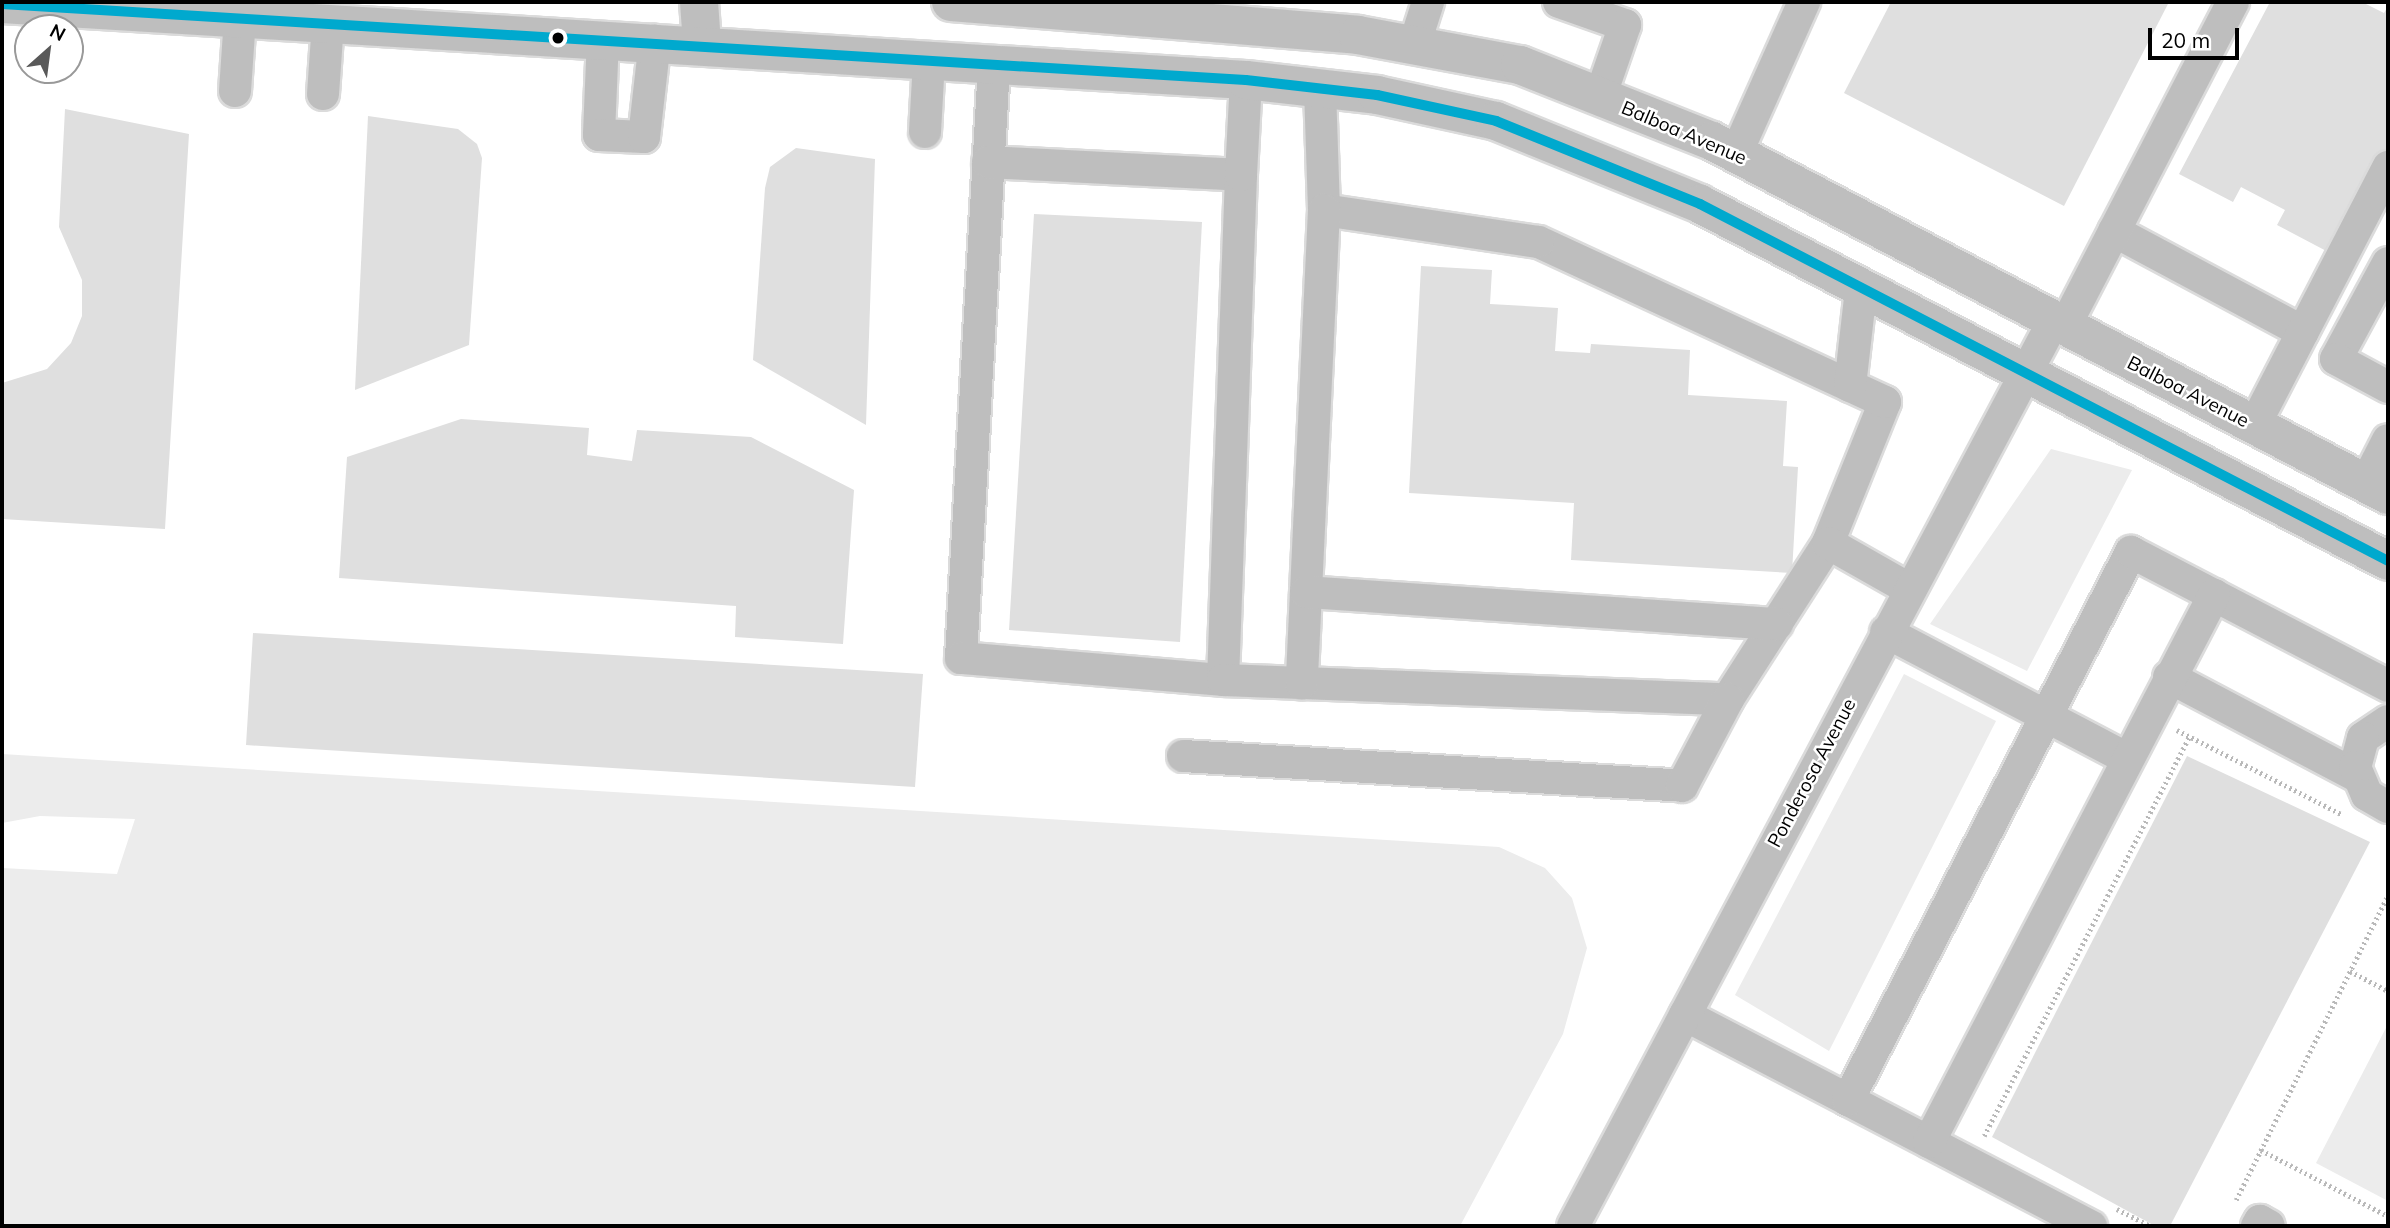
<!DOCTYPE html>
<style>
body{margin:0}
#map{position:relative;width:2390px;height:1228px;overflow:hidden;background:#fff;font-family:Mulish,sans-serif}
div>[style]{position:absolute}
.green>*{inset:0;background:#ececec}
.building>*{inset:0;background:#dfdfdf}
.path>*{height:4.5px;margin-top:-2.25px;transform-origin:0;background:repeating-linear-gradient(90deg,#b9b9b9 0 2px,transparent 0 5.5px)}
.roads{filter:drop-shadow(2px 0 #dbdbdb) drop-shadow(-2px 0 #dbdbdb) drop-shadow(0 2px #dbdbdb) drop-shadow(0 -2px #dbdbdb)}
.minor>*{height:32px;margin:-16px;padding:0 16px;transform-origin:16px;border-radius:16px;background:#bebebe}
.major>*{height:38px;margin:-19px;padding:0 19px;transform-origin:19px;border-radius:19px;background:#bebebe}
.bus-1>*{height:10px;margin:-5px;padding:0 5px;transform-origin:5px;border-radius:5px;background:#00a9ce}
.dots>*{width:19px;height:19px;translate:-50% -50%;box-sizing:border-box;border:4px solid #fff;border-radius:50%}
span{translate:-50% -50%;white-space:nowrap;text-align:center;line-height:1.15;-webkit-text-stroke:5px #fff;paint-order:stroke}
.street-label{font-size:19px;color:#000}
.frame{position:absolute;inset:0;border:4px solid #000;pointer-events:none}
.north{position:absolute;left:14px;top:14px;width:70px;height:70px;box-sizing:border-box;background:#fff;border:2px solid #999;border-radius:50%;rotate:28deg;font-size:19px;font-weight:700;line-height:28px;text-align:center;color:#000}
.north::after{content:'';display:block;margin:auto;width:24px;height:32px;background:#595959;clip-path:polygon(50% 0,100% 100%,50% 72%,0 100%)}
.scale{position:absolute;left:2148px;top:28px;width:91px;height:32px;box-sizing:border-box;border:4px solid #000;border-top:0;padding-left:9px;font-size:21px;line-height:24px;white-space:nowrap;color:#000;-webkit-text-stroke:5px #fff;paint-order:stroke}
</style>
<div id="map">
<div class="green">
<i style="clip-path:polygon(2051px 449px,2132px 470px,2027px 671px,1930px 624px)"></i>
<i style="clip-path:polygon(1904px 674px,1996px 721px,1829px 1051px,1735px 995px)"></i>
<i style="clip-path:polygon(2px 754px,1499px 847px,1545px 868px,1572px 898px,1587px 948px,1563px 1034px,1460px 1226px,2px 1226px,2px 868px,117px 874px,135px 819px,40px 816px,2px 823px)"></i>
<i style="clip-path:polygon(2388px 1024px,2388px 1201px,2316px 1163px)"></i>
</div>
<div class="building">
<i style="clip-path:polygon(1891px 2px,2169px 2px,2064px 206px,1844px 93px)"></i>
<i style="clip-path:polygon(2270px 2px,2362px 2px,2384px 13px,2388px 6px,2388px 147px,2332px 254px,2277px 225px,2285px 210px,2241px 187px,2233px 202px,2179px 174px)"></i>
<i style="clip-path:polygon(65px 109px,189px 134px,165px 529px,2px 519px,2px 383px,47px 369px,71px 343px,82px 316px,82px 280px,59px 227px)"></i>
<i style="clip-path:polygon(368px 116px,458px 129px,477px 144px,482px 158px,469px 345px,355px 390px)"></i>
<i style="clip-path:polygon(796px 148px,875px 159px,866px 425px,753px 360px,765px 188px,770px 167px)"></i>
<i style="clip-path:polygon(1034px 214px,1202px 222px,1180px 642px,1009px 630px)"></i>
<i style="clip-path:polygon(1421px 266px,1492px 270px,1490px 304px,1558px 308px,1555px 351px,1590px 353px,1591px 344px,1690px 350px,1688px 395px,1787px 401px,1783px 466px,1798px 467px,1792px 573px,1571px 560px,1574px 503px,1409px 493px)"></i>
<i style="clip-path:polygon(461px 419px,589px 428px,587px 455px,632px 461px,637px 430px,751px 437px,854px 490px,843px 644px,735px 637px,736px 606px,339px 578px,347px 457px)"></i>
<i style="clip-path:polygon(253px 633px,923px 674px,915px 787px,246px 745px)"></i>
<i style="clip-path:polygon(2187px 756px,2370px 842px,2170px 1226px,2155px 1226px,1992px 1137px)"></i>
</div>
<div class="path">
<i style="left:2177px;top:730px;width:186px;rotate:27.1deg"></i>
<i style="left:2350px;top:971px;width:43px;rotate:27.8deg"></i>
<i style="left:1984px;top:1136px;width:450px;rotate:-62.8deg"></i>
<i style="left:2261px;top:1150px;width:143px;rotate:27.5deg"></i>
<i style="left:2236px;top:1200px;width:341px;rotate:-63.5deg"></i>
<i style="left:2117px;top:1209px;width:37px;rotate:27deg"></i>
</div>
<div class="roads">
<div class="minor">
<i style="left:1559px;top:2px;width:70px;rotate:19.2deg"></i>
<i style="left:1625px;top:25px;width:76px;rotate:109.1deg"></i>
<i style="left:603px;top:38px;width:97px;rotate:92.4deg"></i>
<i style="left:599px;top:135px;width:45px;rotate:2.5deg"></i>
<i style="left:644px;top:137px;width:97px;rotate:-83.5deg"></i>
<i style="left:1415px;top:43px;width:43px;rotate:-72.4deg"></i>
<i style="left:994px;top:65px;width:594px;rotate:93.19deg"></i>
<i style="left:961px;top:658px;width:263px;rotate:4.8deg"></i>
<i style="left:1320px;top:89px;width:121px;rotate:88.1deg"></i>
<i style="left:235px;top:91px;width:74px;rotate:-86.1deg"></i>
<i style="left:323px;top:94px;width:72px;rotate:-86deg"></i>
<i style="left:925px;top:132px;width:72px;rotate:-86.8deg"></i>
<i style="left:1736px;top:154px;width:167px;rotate:-65.9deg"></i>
<i style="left:988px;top:162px;width:253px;rotate:2.9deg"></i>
<i style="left:1241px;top:175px;width:505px;rotate:92.04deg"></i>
<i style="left:1223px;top:680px;width:79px;rotate:2.2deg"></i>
<i style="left:1302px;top:683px;width:426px;rotate:2.2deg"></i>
<i style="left:1728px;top:699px;width:185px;rotate:-57.3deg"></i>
<i style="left:1828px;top:543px;width:152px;rotate:-68deg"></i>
<i style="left:1885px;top:402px;width:382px;rotate:-155.2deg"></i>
<i style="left:1538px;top:242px;width:216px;rotate:-171.5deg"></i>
<i style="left:1324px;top:210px;width:474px;rotate:92.7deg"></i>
<i style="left:1241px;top:175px;width:95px;rotate:-87deg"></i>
<i style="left:2114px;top:231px;width:214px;rotate:28.1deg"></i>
<i style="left:2388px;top:263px;width:109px;rotate:118.4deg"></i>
<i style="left:2336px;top:359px;width:59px;rotate:28.3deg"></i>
<i style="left:2064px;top:328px;width:367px;rotate:-62.6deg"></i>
<i style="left:1850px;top:386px;width:98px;rotate:-83.5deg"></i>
<i style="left:2254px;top:426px;width:292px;rotate:-62.6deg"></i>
<i style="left:2366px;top:483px;width:48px;rotate:-62.9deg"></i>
<i style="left:1828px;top:543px;width:93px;rotate:29.6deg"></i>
<i style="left:1306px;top:592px;width:472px;rotate:3.9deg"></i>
<i style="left:1886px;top:632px;width:271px;rotate:27.7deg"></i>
<i style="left:2169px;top:677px;width:212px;rotate:27.8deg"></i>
<i style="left:2388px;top:721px;width:30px;rotate:146deg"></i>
<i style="left:2363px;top:738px;width:30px;rotate:105deg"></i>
<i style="left:2355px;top:767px;width:30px;rotate:67deg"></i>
<i style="left:2367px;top:795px;width:24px;rotate:30deg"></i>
<i style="left:1183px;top:756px;width:500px;rotate:3.4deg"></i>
<i style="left:1682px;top:786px;width:98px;rotate:-62.1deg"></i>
<i style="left:1685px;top:1015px;width:458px;rotate:27.5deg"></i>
<i style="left:1848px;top:1100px;width:617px;rotate:-62.69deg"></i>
<i style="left:2131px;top:552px;width:290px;rotate:27.5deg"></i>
<i style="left:1929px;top:1142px;width:617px;rotate:-62.48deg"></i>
<i style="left:1573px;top:1226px;width:1024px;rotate:-62.03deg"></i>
<i style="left:2257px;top:1226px;width:6px;rotate:-59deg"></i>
<i style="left:2260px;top:1221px;width:10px;rotate:29deg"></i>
</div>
<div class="major">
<i style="left:699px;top:2px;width:42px;rotate:85.9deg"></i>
<i style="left:951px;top:2px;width:408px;rotate:4.6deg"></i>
<i style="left:1358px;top:35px;width:165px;rotate:10.5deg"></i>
<i style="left:1520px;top:65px;width:206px;rotate:21.6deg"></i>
<i style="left:1712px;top:141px;width:763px;rotate:27.64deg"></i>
<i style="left:2px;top:4px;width:1246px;rotate:3.5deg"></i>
<i style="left:1246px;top:80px;width:132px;rotate:6.5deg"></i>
<i style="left:1377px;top:95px;width:122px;rotate:12.3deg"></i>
<i style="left:1496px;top:121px;width:220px;rotate:22.1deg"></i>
<i style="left:1700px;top:204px;width:775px;rotate:27.42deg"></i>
</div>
</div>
<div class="bus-1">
<i style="left:2px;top:4px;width:1246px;rotate:3.5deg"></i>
<i style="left:1246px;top:80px;width:132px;rotate:6.5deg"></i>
<i style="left:1377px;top:95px;width:122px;rotate:12.3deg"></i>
<i style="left:1496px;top:121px;width:220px;rotate:22.1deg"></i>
<i style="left:1700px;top:204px;width:775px;rotate:27.42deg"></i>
</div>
<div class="dots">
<i style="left:558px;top:38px;background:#000"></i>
</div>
<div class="street-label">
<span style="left:1684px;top:133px;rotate:23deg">Balboa Avenue</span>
<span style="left:2188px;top:392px;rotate:27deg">Balboa Avenue</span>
<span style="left:1812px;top:773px;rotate:-62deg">Ponderosa Avenue</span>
</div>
<div class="frame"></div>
<div class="north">N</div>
<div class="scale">20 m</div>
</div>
